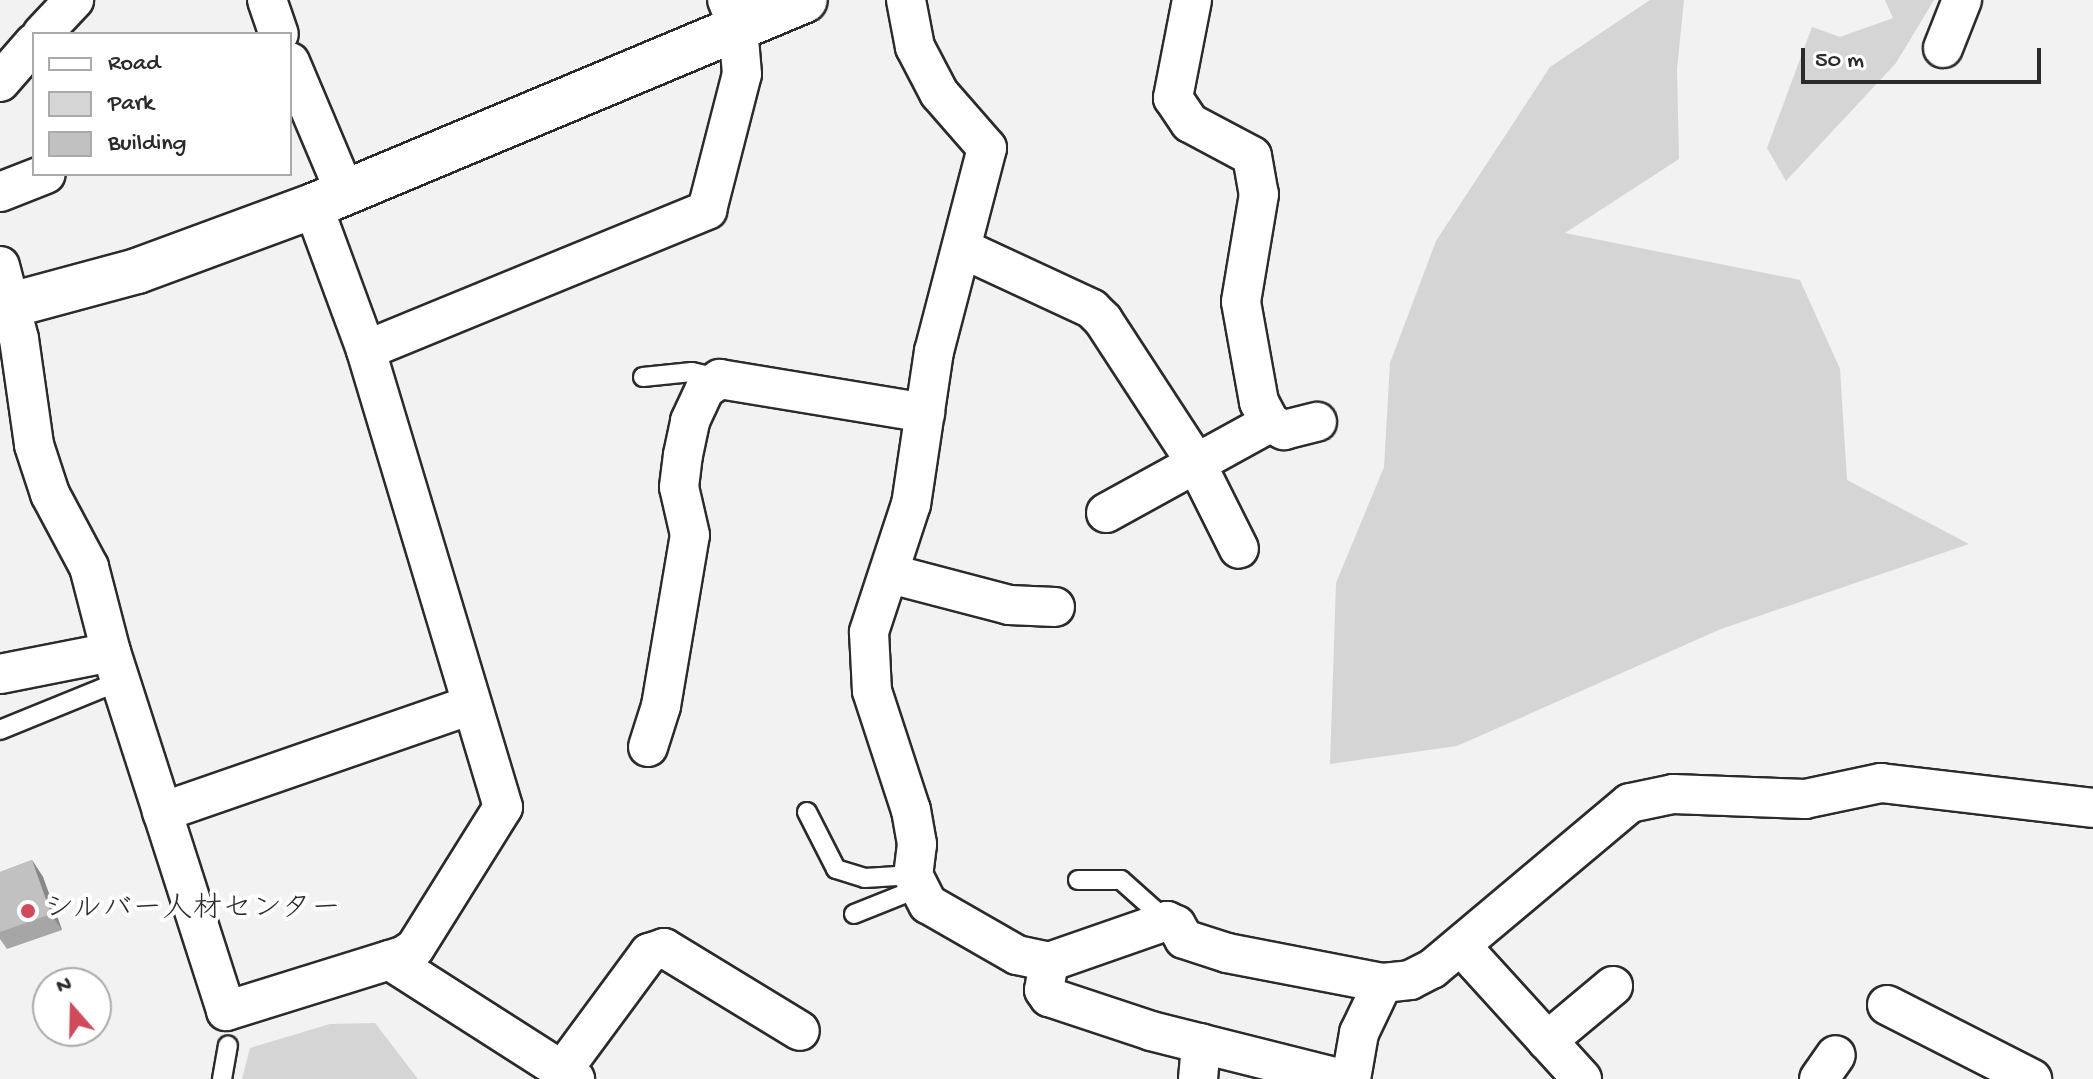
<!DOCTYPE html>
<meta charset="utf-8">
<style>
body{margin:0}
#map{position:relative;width:2093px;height:1079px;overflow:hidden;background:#f2f2f2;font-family:"Gochi Hand","Klee One",sans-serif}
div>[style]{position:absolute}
.green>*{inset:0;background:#d5d5d5}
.roads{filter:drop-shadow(2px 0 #2b2b2b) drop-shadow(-2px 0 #2b2b2b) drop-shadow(0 2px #2b2b2b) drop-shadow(0 -2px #2b2b2b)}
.lane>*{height:18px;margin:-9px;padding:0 9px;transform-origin:9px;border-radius:9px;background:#fff}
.street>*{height:38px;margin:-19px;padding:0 19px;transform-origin:19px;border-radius:19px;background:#fff}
.secondary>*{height:44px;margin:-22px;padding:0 22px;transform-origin:22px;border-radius:22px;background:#fff}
.wall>*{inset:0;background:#a6a6a6}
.shaded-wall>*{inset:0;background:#878787}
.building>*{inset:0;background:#c1c1c1}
.dots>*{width:22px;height:22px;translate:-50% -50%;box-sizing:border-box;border:4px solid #fff;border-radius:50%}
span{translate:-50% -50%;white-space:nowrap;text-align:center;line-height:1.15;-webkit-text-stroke:8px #fff;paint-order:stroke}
.poi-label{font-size:30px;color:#2b2b2b}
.left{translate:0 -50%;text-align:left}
.legend{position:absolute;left:32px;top:32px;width:260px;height:144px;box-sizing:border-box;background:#fff;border:2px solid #aaa;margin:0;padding:10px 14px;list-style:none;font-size:24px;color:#2b2b2b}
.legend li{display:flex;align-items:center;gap:16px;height:40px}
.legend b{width:40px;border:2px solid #aaa}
.north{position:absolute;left:32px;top:967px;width:80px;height:80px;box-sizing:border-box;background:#fff;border:2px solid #aaa;border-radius:50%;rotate:340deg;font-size:22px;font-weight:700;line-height:32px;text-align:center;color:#2b2b2b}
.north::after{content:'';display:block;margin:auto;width:28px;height:36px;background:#d1495b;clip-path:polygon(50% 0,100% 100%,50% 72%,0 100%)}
.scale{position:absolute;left:1801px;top:48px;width:240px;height:36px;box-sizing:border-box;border:4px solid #2b2b2b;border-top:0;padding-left:10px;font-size:24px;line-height:28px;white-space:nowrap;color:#2b2b2b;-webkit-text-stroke:6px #fff;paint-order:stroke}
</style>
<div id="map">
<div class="green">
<i style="clip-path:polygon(1650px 0,1684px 0,1677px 69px,1679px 159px,1565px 233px,1800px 280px,1840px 369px,1847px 480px,1969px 544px,1721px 629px,1457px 746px,1330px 764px,1336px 583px,1384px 467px,1390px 363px,1436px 241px,1550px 67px)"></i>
<i style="clip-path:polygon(1885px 0,1934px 0,1896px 63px,1786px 181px,1767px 148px,1812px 27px,1840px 37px,1893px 18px)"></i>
<i style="clip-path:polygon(375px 1023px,418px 1079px,242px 1079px,250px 1048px,330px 1024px)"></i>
</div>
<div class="roads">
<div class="lane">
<i style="left:643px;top:377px;width:49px;rotate:-5.8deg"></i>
<i style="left:692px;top:372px;width:26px;rotate:13deg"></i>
<i style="left:0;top:730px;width:130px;rotate:-22.2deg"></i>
<i style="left:807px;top:812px;width:64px;rotate:63deg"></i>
<i style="left:836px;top:869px;width:30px;rotate:17deg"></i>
<i style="left:865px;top:878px;width:48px;rotate:-3.6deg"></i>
<i style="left:1078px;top:880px;width:43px"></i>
<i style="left:1121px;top:880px;width:62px;rotate:41.7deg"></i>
<i style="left:854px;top:914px;width:70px;rotate:-21.8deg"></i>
<i style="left:222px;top:1079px;width:34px;rotate:-80deg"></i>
</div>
<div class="street">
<i style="left:267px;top:0;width:36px;rotate:71deg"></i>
<i style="left:906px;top:0;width:48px;rotate:79.2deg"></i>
<i style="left:915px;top:47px;width:52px;rotate:62.4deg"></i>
<i style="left:939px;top:93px;width:73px;rotate:48.9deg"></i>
<i style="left:987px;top:148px;width:210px;rotate:104.6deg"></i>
<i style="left:934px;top:351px;width:155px;rotate:98.5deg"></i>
<i style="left:911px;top:504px;width:135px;rotate:108.2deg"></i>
<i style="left:869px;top:632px;width:59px;rotate:87.1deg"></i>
<i style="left:872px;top:691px;width:125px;rotate:71.9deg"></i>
<i style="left:911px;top:810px;width:35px;rotate:80deg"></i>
<i style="left:917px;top:844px;width:31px;rotate:97deg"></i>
<i style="left:913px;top:875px;width:33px;rotate:63deg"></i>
<i style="left:928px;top:904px;width:103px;rotate:29.8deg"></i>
<i style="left:1017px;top:955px;width:33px;rotate:12deg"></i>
<i style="left:1049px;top:962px;width:125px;rotate:-19.2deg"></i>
<i style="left:1167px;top:921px;width:10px;rotate:24deg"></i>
<i style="left:1176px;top:925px;width:16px;rotate:60deg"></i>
<i style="left:1184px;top:939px;width:45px;rotate:18deg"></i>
<i style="left:1227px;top:953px;width:159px;rotate:10.9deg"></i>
<i style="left:1383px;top:983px;width:27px;rotate:-6deg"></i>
<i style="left:1410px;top:980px;width:25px;rotate:-27deg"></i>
<i style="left:1432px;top:969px;width:258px;rotate:-40deg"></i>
<i style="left:1630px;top:803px;width:44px;rotate:-11.8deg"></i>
<i style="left:1673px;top:794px;width:132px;rotate:2.2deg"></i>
<i style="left:1805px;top:799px;width:78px;rotate:-11.9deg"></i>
<i style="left:1881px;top:783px;width:213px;rotate:6.7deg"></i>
<i style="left:1192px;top:0;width:100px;rotate:101deg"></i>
<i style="left:1173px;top:98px;width:30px;rotate:56deg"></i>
<i style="left:1190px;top:123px;width:70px;rotate:28deg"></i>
<i style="left:1252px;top:156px;width:39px;rotate:80deg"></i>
<i style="left:1259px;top:194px;width:109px;rotate:99.5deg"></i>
<i style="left:1241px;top:302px;width:102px;rotate:79.8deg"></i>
<i style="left:1259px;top:402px;width:24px;rotate:62deg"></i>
<i style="left:1270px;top:423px;width:16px;rotate:27deg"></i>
<i style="left:1284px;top:430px;width:34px;rotate:-14deg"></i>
<i style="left:42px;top:34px;width:47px;rotate:-46.7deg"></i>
<i style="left:1943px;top:48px;width:52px;rotate:-68.4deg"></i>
<i style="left:290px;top:62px;width:141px;rotate:67.1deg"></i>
<i style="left:0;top:82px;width:52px;rotate:-48.9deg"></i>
<i style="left:0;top:192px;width:49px;rotate:-21.4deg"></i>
<i style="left:963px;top:249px;width:142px;rotate:24.9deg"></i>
<i style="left:1092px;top:309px;width:16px;rotate:45deg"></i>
<i style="left:1103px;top:320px;width:168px;rotate:56.9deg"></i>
<i style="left:1195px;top:461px;width:98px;rotate:63.4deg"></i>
<i style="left:0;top:266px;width:75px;rotate:75.4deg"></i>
<i style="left:19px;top:339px;width:107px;rotate:81.9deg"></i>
<i style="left:34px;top:445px;width:52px;rotate:71.9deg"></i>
<i style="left:50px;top:494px;width:83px;rotate:61.9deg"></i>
<i style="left:89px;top:567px;width:88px;rotate:75.5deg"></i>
<i style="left:366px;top:350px;width:369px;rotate:-22.3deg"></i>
<i style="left:707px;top:210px;width:140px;rotate:-75.6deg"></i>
<i style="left:742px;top:74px;width:47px;rotate:-94.9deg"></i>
<i style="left:738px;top:27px;width:29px;rotate:-112deg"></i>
<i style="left:1106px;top:513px;width:187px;rotate:-28.8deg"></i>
<i style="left:891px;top:574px;width:122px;rotate:14.7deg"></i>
<i style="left:1009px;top:605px;width:46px;rotate:2.5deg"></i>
<i style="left:0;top:674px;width:113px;rotate:-11.2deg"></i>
<i style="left:111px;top:652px;width:377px;rotate:72.2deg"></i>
<i style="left:226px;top:1011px;width:185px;rotate:-17.3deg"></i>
<i style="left:403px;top:956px;width:14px;rotate:-34deg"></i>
<i style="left:415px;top:948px;width:166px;rotate:-58deg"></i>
<i style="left:503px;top:807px;width:477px;rotate:-106.7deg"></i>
<i style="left:366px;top:350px;width:153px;rotate:-110.2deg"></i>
<i style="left:648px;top:747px;width:43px;rotate:-72.4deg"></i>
<i style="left:661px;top:706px;width:173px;rotate:-80.4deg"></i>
<i style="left:690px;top:535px;width:49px;rotate:-102.9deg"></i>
<i style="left:679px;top:487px;width:32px;rotate:-83deg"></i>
<i style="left:683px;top:455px;width:35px;rotate:-78deg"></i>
<i style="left:690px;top:421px;width:35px;rotate:-65deg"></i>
<i style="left:705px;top:389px;width:18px;rotate:-34deg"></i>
<i style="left:720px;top:379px;width:208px;rotate:9.4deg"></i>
<i style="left:162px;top:812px;width:327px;rotate:-19.1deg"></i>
<i style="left:1461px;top:946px;width:180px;rotate:47.7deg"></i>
<i style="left:389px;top:960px;width:221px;rotate:32.6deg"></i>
<i style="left:1049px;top:962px;width:28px;rotate:100deg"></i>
<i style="left:1044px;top:990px;width:9px;rotate:54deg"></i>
<i style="left:1049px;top:997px;width:108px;rotate:18.4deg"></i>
<i style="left:1151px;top:1031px;width:197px;rotate:14.1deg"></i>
<i style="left:1887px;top:1005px;width:163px;rotate:27deg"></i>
<i style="left:1547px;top:1041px;width:86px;rotate:-39.8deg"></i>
<i style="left:562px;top:1071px;width:147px;rotate:-53.6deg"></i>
<i style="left:649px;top:953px;width:16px;rotate:-18deg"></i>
<i style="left:664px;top:948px;width:159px;rotate:31.4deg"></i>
<i style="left:1198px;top:1079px;width:36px;rotate:-85deg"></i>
<i style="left:1351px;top:1079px;width:47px;rotate:-80.1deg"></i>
<i style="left:1359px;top:1033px;width:55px;rotate:-64.4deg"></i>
<i style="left:1819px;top:1079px;width:29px;rotate:-55deg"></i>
</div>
<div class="secondary">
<i style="left:0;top:308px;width:142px;rotate:-15.1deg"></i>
<i style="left:137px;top:271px;width:188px;rotate:-20.3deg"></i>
<i style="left:313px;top:206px;width:533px;rotate:-22.72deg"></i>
</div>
</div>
<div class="wall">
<i style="clip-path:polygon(32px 860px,43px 877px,62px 930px,7px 949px,0 939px,0 872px)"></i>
</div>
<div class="shaded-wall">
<i style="clip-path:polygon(32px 860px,43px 877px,62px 930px,51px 914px)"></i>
</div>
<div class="building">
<i style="clip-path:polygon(32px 860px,51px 914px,0 932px,0 872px)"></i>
</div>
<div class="dots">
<i style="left:28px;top:911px;background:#d1495b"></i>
</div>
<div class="poi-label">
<span class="left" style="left:44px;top:911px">シルバー人材センター</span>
</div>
<ul class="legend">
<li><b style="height:10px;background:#fff"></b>Road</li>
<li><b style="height:22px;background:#d5d5d5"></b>Park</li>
<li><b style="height:22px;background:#c1c1c1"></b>Building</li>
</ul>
<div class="north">N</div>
<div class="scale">50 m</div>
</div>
